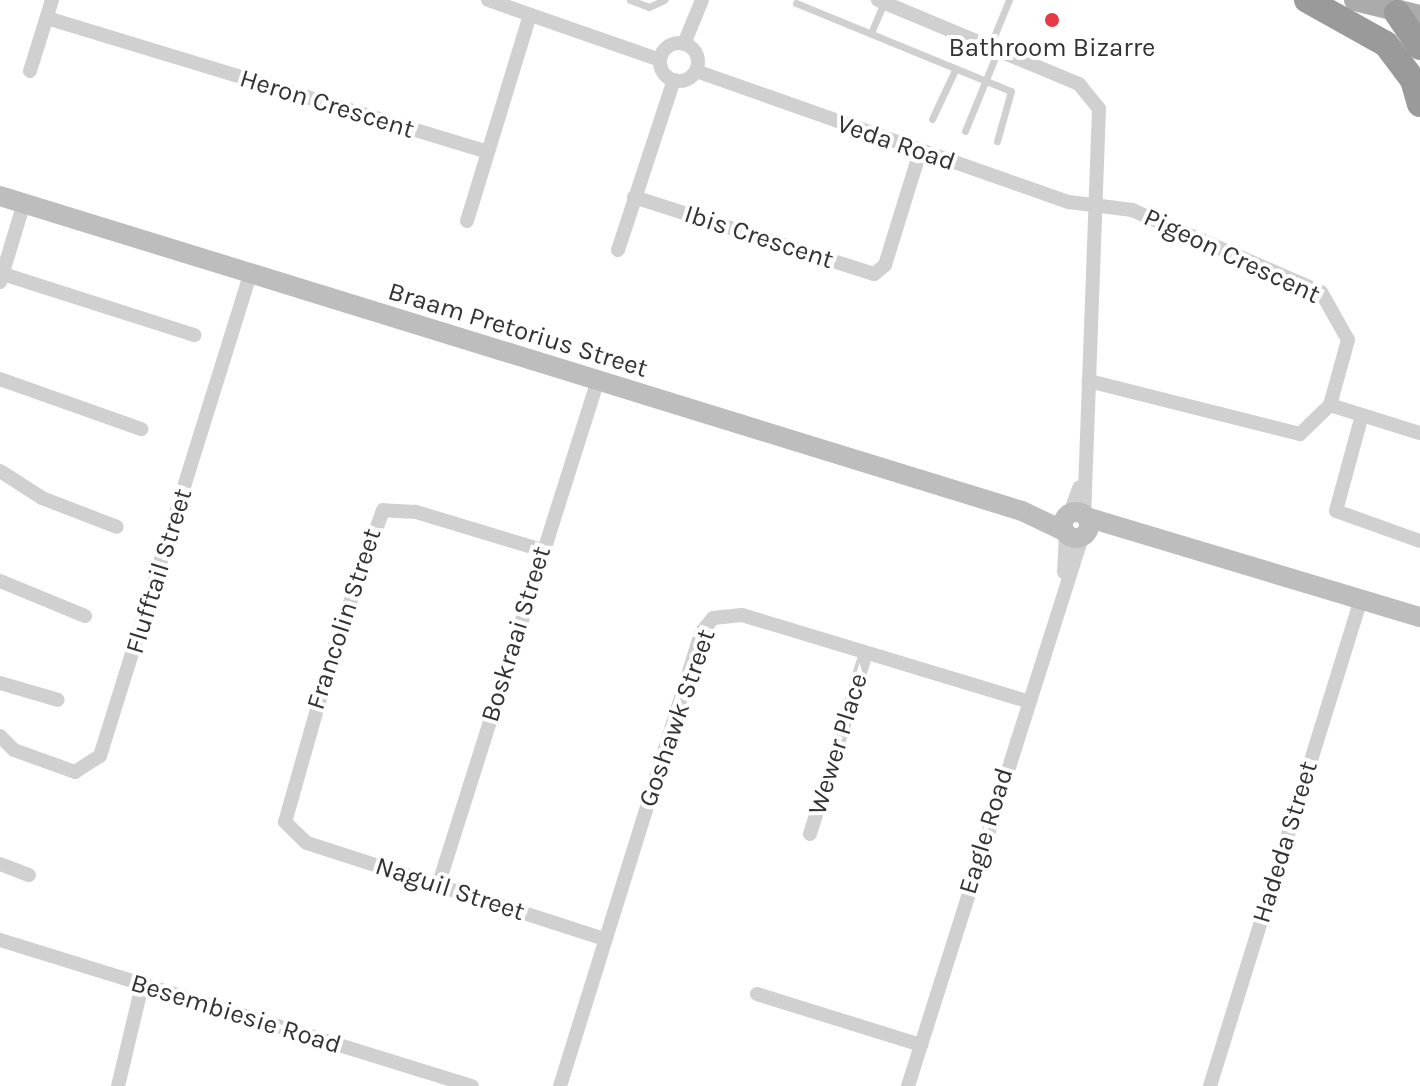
<!DOCTYPE html>
<style>
body{margin:0}
#map{position:relative;width:1420px;height:1086px;overflow:hidden;background:#fff;font-family:Karla,sans-serif}
div>[style]{position:absolute}
.lane>*{height:7px;margin:-3.5px;padding:0 3.5px;transform-origin:3.5px;border-radius:3.5px;background:#d0d0d0}
.street>*{height:14px;margin:-7px;padding:0 7px;transform-origin:7px;border-radius:7px;background:#d0d0d0}
.street>.ring{margin:-7px;padding:0;box-sizing:content-box;background:none;border:14px solid #d0d0d0;border-radius:50%}
.secondary>*{height:20px;margin:-10px;padding:0 10px;transform-origin:10px;border-radius:10px;background:#bdbdbd}
.secondary>.ring{margin:-10px;padding:0;box-sizing:content-box;background:none;border:20px solid #bdbdbd;border-radius:50%}
.primary>*{height:22px;margin:-11px;padding:0 11px;transform-origin:11px;border-radius:11px;background:#ababab}
.highway>*{height:26px;margin:-13px;padding:0 13px;transform-origin:13px;border-radius:13px;background:#9a9a9a}
.dots>*{width:22px;height:22px;translate:-50% -50%;box-sizing:border-box;border:4px solid #fff;border-radius:50%}
span{translate:-50% -50%;white-space:nowrap;text-align:center;line-height:1.15;-webkit-text-stroke:8px #fff;paint-order:stroke}
.poi-label{font-size:26px;color:#333}
.street-label{font-size:26px;color:#333}
</style>
<div id="map">
<div class="lane">
<i style="left:630px;top:0;width:20px;rotate:20deg"></i>
<i style="left:649px;top:7px;width:17px;rotate:-25deg"></i>
<i style="left:796px;top:3px;width:232px;rotate:22.3deg"></i>
<i style="left:1011px;top:91px;width:52px;rotate:105.6deg"></i>
<i style="left:871px;top:33px;width:33px;rotate:-67deg"></i>
<i style="left:990px;top:46px;width:50px;rotate:-67.6deg"></i>
<i style="left:932px;top:119px;width:56px;rotate:-64.8deg"></i>
<i style="left:965px;top:131px;width:87px;rotate:-67.8deg"></i>
</div>
<div class="street">
<i style="left:488px;top:0;width:182px;rotate:19.2deg"></i>
<i style="left:878px;top:0;width:218px;rotate:22.7deg"></i>
<i style="left:1079px;top:84px;width:32px;rotate:51deg"></i>
<i style="left:1099px;top:109px;width:406px;rotate:92.1deg"></i>
<i style="left:47px;top:18px;width:460px;rotate:16.9deg"></i>
<i class="ring" style="left:660px;top:43px;width:24px;height:24px"></i>
<i style="left:684px;top:44px;width:48px;rotate:-67.8deg"></i>
<i style="left:30px;top:71px;width:74px;rotate:-72.8deg"></i>
<i style="left:696px;top:71px;width:395px;rotate:19.4deg"></i>
<i style="left:1069px;top:202px;width:64px;rotate:7.2deg"></i>
<i style="left:1132px;top:210px;width:206px;rotate:23.5deg"></i>
<i style="left:1321px;top:292px;width:55px;rotate:60.6deg"></i>
<i style="left:1348px;top:340px;width:67px;rotate:105.5deg"></i>
<i style="left:1330px;top:405px;width:42px;rotate:136deg"></i>
<i style="left:1300px;top:434px;width:218px;rotate:-165.9deg"></i>
<i style="left:634px;top:197px;width:252px;rotate:17.8deg"></i>
<i style="left:874px;top:274px;width:14px;rotate:-39deg"></i>
<i style="left:885px;top:265px;width:118px;rotate:-72.8deg"></i>
<i style="left:467px;top:221px;width:215px;rotate:-73deg"></i>
<i style="left:618px;top:250px;width:179px;rotate:-71.8deg"></i>
<i style="left:3px;top:274px;width:201px;rotate:17.7deg"></i>
<i style="left:0;top:282px;width:83px;rotate:-73.1deg"></i>
<i style="left:0;top:379px;width:150px;rotate:19.5deg"></i>
<i style="left:1330px;top:405px;width:94px;rotate:17.3deg"></i>
<i style="left:1362px;top:415px;width:99px;rotate:105.2deg"></i>
<i style="left:1336px;top:511px;width:89px;rotate:19.7deg"></i>
<i style="left:0;top:471px;width:50px;rotate:32.7deg"></i>
<i style="left:42px;top:498px;width:80px;rotate:21.1deg"></i>
<i style="left:1070px;top:513px;width:27px;rotate:-70deg"></i>
<i style="left:542px;top:550px;width:132px;rotate:-163.2deg"></i>
<i style="left:416px;top:512px;width:33px;rotate:-177deg"></i>
<i style="left:383px;top:510px;width:140px;rotate:109.6deg"></i>
<i style="left:336px;top:642px;width:187px;rotate:105.8deg"></i>
<i style="left:285px;top:822px;width:30px;rotate:44deg"></i>
<i style="left:307px;top:843px;width:312px;rotate:17.9deg"></i>
<i style="left:1064px;top:572px;width:37px;rotate:-87deg"></i>
<i style="left:0;top:581px;width:92px;rotate:22.4deg"></i>
<i style="left:0;top:683px;width:60px;rotate:16.3deg"></i>
<i style="left:0;top:736px;width:20px;rotate:45deg"></i>
<i style="left:14px;top:750px;width:65px;rotate:19.8deg"></i>
<i style="left:75px;top:772px;width:30px;rotate:-33deg"></i>
<i style="left:100px;top:756px;width:504px;rotate:-72.68deg"></i>
<i style="left:810px;top:834px;width:189px;rotate:-72.8deg"></i>
<i style="left:0;top:864px;width:31px;rotate:21deg"></i>
<i style="left:438px;top:886px;width:528px;rotate:-72.46deg"></i>
<i style="left:0;top:940px;width:494px;rotate:17.2deg"></i>
<i style="left:757px;top:994px;width:172px;rotate:17.3deg"></i>
<i style="left:118px;top:1086px;width:104px;rotate:-76.6deg"></i>
<i style="left:560px;top:1086px;width:474px;rotate:-72.7deg"></i>
<i style="left:701px;top:633px;width:19px;rotate:-51deg"></i>
<i style="left:713px;top:618px;width:29px;rotate:-6deg"></i>
<i style="left:742px;top:615px;width:297px;rotate:16.8deg"></i>
<i style="left:908px;top:1086px;width:576px;rotate:-72.41deg"></i>
<i style="left:1210px;top:1086px;width:510px;rotate:-72.77deg"></i>
</div>
<div class="secondary">
<i style="left:0;top:196px;width:1069px;rotate:17.13deg"></i>
<i style="left:1022px;top:511px;width:47px;rotate:25.5deg"></i>
<i class="ring" style="left:1063px;top:512px;width:6px;height:6px"></i>
<i style="left:1086px;top:517px;width:349px;rotate:16.7deg"></i>
</div>
<div class="primary">
<i style="left:1355px;top:0;width:67px;rotate:13.8deg"></i>
</div>
<div class="highway">
<i style="left:1307px;top:0;width:90px;rotate:29.1deg"></i>
<i style="left:1386px;top:44px;width:45px;rotate:53.1deg"></i>
<i style="left:1413px;top:80px;width:25px;rotate:74deg"></i>
<i style="left:1397px;top:13px;width:41px;rotate:55.9deg"></i>
</div>
<div class="dots">
<i style="left:1052px;top:20px;background:#e63946"></i>
</div>
<div class="poi-label">
<span style="left:1052px;top:48px">Bathroom Bizarre</span>
</div>
<div class="street-label">
<span style="left:327px;top:104px;rotate:17deg">Heron Crescent</span>
<span style="left:896px;top:143px;rotate:19deg">Veda Road</span>
<span style="left:759px;top:237px;rotate:18deg">Ibis Crescent</span>
<span style="left:1232px;top:256px;rotate:25deg">Pigeon Crescent</span>
<span style="left:518px;top:330px;rotate:17deg">Braam Pretorius Street</span>
<span style="left:159px;top:571px;rotate:-73deg">Flufftail Street</span>
<span style="left:344px;top:619px;rotate:-72deg">Francolin Street</span>
<span style="left:516px;top:634px;rotate:-73deg">Boskraai Street</span>
<span style="left:677px;top:718px;rotate:-71deg">Goshawk Street</span>
<span style="left:838px;top:744px;rotate:-73deg">Wewer Place</span>
<span style="left:986px;top:831px;rotate:-73deg">Eagle Road</span>
<span style="left:1285px;top:842px;rotate:-73deg">Hadeda Street</span>
<span style="left:450px;top:889px;rotate:18deg">Naguil Street</span>
<span style="left:236px;top:1014px;rotate:17deg">Besembiesie Road</span>
</div>
</div>
